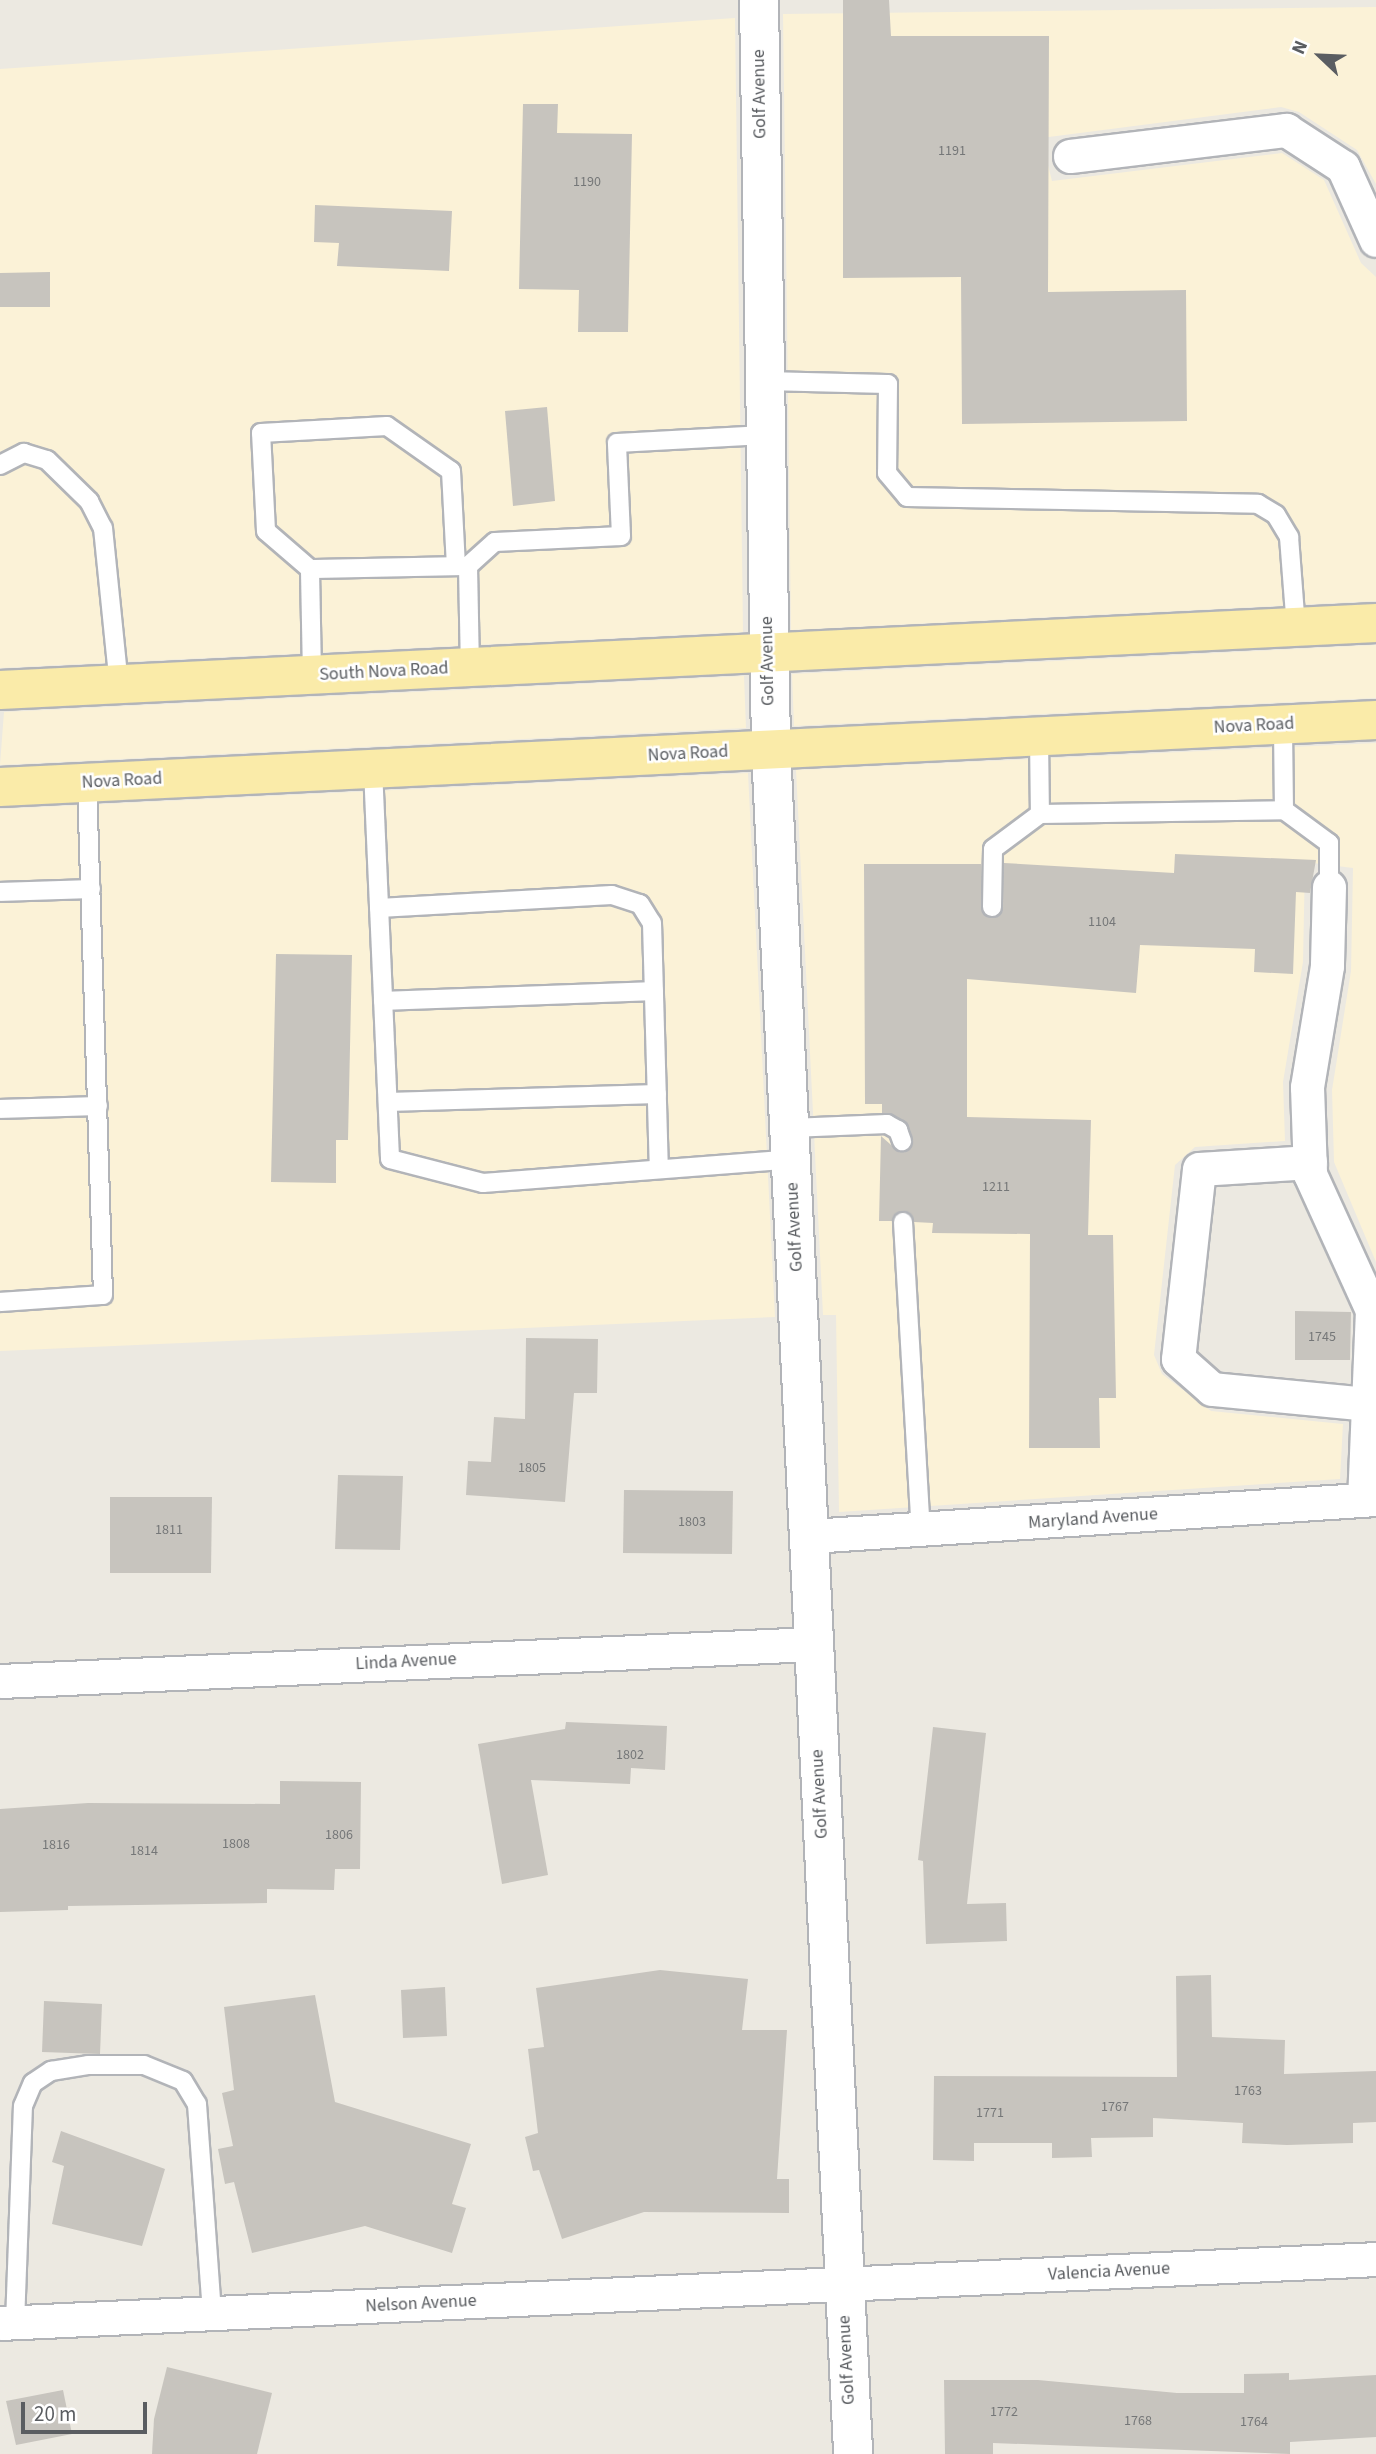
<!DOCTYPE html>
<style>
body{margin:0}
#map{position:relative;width:1376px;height:2454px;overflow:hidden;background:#ece9e1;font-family:"Source Sans 3",sans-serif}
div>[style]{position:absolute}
.commercial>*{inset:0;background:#fbf2d7}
.building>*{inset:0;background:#c7c4be}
.roads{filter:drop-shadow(2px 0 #b2b4b8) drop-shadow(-2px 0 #b2b4b8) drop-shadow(0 2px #b2b4b8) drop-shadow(0 -2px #b2b4b8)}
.service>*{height:18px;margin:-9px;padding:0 9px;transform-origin:9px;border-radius:9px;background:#fff}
.minor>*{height:33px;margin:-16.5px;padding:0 16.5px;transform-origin:16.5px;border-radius:16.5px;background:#fff}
.tertiary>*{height:38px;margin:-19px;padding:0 19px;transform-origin:19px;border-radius:19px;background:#fff}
.primary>*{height:38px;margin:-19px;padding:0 19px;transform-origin:19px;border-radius:19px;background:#faeba9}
span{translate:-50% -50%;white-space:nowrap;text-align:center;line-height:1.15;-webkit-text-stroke:5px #fff;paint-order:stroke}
.number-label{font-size:14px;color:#757778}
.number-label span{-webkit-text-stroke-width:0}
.street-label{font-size:18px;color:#5a5d61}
.north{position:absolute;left:1285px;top:21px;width:70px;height:70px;-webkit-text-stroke:5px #fff;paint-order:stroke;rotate:293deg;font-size:19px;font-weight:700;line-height:28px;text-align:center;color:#5a5d61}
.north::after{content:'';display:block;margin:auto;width:24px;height:32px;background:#5a5d61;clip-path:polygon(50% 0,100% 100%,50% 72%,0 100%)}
.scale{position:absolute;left:21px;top:2402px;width:126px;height:32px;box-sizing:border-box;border:4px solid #5a5d61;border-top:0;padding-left:9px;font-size:21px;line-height:24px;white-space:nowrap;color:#5a5d61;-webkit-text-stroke:5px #fff;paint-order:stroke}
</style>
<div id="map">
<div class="commercial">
<i style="clip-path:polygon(1376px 7px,1376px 184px,1357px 150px,1299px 112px,1281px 107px,1041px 138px,1052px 181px,1282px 153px,1324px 180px,1361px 263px,1376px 277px,1376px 601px,791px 630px,783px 14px)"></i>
<i style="clip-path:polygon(735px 18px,743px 632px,0 668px,0 69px)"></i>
<i style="clip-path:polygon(1376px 645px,1376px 698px,794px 726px,792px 674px)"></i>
<i style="clip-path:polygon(744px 676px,746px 728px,0 765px,4px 712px)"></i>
<i style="clip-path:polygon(1376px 743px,1376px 1262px,1334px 1162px,1332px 1090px,1351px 971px,1353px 868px,1305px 862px,1303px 962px,1283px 1082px,1285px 1141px,1195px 1147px,1175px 1165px,1154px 1355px,1162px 1374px,1211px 1411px,1343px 1424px,1340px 1479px,839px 1512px,836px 1315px,823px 1315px,796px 770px)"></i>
<i style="clip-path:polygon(748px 773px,775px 1317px,0 1351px,0 809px)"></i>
</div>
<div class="building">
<i style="clip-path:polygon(843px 0,889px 0,891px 36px,1049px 36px,1048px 292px,1186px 290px,1187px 421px,962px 424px,961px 277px,843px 278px)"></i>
<i style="clip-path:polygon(523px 104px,558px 104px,557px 133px,632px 134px,628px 332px,578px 332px,579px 290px,519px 289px)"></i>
<i style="clip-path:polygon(315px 205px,452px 211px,449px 271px,337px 266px,339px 243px,314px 242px)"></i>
<i style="clip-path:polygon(50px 272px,50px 307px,0 307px,0 273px)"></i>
<i style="clip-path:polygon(547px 407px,555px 501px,513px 506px,505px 411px)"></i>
<i style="clip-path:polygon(1175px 854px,1316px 860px,1310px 893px,1296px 892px,1293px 974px,1254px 972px,1255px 949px,1140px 945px,1136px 993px,967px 979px,967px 1117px,1091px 1120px,1088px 1235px,1113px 1235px,1116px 1398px,1099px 1398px,1100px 1448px,1029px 1448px,1030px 1234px,932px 1233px,933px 1223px,914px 1222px,903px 1211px,892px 1221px,879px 1221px,881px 1136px,899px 1152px,906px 1151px,913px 1142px,903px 1120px,882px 1113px,882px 1104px,865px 1104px,864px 864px,981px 864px,981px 907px,992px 918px,1003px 908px,1004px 863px,1174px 873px)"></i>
<i style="clip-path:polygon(276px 954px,352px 955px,348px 1140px,336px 1140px,336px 1183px,271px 1182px)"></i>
<i style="clip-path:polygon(1295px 1311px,1351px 1312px,1350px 1360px,1295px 1360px)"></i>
<i style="clip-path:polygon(526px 1338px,598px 1339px,597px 1393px,574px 1393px,565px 1502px,466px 1495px,468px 1461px,491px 1462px,494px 1417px,525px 1419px)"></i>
<i style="clip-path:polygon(338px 1475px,403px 1476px,400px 1550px,335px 1549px)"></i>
<i style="clip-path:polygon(624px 1490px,733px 1491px,732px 1554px,623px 1553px)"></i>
<i style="clip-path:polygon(110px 1497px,212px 1497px,211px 1573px,110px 1573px)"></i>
<i style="clip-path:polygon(566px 1722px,667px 1726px,665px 1770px,631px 1768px,630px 1784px,531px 1780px,548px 1875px,502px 1884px,478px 1744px,565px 1729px)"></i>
<i style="clip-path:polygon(933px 1727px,986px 1733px,967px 1904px,1006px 1903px,1007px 1941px,926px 1944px,923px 1861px,918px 1860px)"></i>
<i style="clip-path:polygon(280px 1781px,361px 1782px,360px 1869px,335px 1869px,334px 1890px,267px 1889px,267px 1903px,68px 1906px,68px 1910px,0 1912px,0 1809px,88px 1803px,280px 1804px)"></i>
<i style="clip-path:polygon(660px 1970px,748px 1979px,742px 2030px,787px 2030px,777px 2179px,789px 2179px,789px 2213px,644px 2212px,562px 2239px,539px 2170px,533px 2171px,525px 2137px,538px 2133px,528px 2049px,544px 2047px,536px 1988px)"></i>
<i style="clip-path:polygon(1211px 1975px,1212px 2037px,1285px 2040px,1284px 2074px,1376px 2071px,1376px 2122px,1353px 2123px,1353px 2143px,1287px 2145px,1242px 2143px,1243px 2123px,1153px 2118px,1153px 2137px,1091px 2138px,1092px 2157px,1052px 2158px,1052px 2143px,974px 2143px,974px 2161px,933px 2160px,934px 2076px,1177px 2077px,1176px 1976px)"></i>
<i style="clip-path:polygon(445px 1987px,447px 2036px,403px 2038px,401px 1990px)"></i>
<i style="clip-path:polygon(315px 1995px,335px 2102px,471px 2144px,452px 2204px,466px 2208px,452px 2253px,365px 2226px,252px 2253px,234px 2182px,225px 2184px,218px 2149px,233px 2146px,222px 2093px,234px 2090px,224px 2007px)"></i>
<i style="clip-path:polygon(44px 2001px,102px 2004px,100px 2054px,42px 2052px)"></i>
<i style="clip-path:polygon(61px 2131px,165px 2169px,142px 2246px,52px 2224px,64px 2166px,52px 2162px)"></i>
<i style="clip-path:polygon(167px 2367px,272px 2393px,257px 2454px,152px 2454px,154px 2419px)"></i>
<i style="clip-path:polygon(1289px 2373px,1289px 2380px,1376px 2375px,1376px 2437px,1290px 2442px,1290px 2454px,993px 2443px,993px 2454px,945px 2454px,944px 2380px,1038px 2380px,1177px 2393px,1244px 2393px,1244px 2374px)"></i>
<i style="clip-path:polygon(63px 2390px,72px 2434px,16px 2445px,6px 2401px)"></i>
</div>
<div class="roads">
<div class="service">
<i style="left:764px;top:381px;width:124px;rotate:1.4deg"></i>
<i style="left:888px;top:384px;width:89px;rotate:90.6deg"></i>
<i style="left:887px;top:473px;width:31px;rotate:50deg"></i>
<i style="left:907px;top:497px;width:351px;rotate:1.1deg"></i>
<i style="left:1258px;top:504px;width:21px;rotate:31deg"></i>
<i style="left:1276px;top:515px;width:26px;rotate:59deg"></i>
<i style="left:1289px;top:537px;width:90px;rotate:85.6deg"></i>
<i style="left:0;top:465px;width:27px;rotate:-27deg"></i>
<i style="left:24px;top:453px;width:24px;rotate:17deg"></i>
<i style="left:47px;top:460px;width:59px;rotate:44.3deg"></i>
<i style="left:89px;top:501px;width:30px;rotate:63deg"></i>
<i style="left:103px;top:528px;width:158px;rotate:84.2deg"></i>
<i style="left:468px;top:566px;width:36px;rotate:-42deg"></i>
<i style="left:495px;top:542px;width:126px;rotate:-2.7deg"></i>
<i style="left:621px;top:536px;width:93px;rotate:-92.5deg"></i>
<i style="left:617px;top:443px;width:148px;rotate:-3.1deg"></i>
<i style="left:310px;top:569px;width:58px;rotate:-139.2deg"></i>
<i style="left:266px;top:531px;width:98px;rotate:-92.9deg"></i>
<i style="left:261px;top:433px;width:126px;rotate:-3.2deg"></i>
<i style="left:387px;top:426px;width:78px;rotate:35.1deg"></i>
<i style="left:451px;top:471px;width:95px;rotate:87deg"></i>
<i style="left:312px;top:675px;width:106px;rotate:-91.1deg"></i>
<i style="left:310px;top:569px;width:158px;rotate:-1.1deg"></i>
<i style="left:468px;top:566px;width:101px;rotate:88.9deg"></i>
<i style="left:1039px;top:737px;width:77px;rotate:89.3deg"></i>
<i style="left:1040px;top:814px;width:244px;rotate:-0.9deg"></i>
<i style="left:1284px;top:810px;width:85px;rotate:-90.7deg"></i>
<i style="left:373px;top:769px;width:390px;rotate:87.5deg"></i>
<i style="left:390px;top:1159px;width:96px;rotate:14.5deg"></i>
<i style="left:483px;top:1183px;width:310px;rotate:-4.4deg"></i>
<i style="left:1284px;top:810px;width:56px;rotate:36.3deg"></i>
<i style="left:1329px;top:843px;width:44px;rotate:90deg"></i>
<i style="left:0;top:892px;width:91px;rotate:-1.9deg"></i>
<i style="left:992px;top:907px;width:58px;rotate:-89deg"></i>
<i style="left:993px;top:849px;width:59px;rotate:-36.7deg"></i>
<i style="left:379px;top:908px;width:233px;rotate:-3.2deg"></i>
<i style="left:612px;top:895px;width:29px;rotate:18deg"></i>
<i style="left:640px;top:904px;width:22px;rotate:58deg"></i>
<i style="left:652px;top:923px;width:246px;rotate:88.4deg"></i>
<i style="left:383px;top:1001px;width:271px;rotate:-2.1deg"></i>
<i style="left:388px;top:1102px;width:269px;rotate:-1.7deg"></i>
<i style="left:0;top:1109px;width:98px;rotate:-1.8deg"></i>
<i style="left:791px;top:1128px;width:96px;rotate:-2.4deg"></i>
<i style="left:887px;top:1124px;width:13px;rotate:29deg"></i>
<i style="left:898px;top:1130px;width:12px;rotate:70deg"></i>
<i style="left:903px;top:1222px;width:310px;rotate:86.7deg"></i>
<i style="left:0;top:1302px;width:103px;rotate:-3.9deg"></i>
<i style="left:103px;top:1295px;width:512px;rotate:-91.79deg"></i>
<i style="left:15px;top:2323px;width:217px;rotate:-87.9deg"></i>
<i style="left:23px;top:2106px;width:25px;rotate:-67deg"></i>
<i style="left:33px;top:2083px;width:22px;rotate:-34deg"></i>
<i style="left:51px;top:2071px;width:37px;rotate:-9deg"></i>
<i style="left:88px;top:2065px;width:56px"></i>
<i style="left:144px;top:2065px;width:42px;rotate:22.3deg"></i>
<i style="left:183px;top:2081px;width:27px;rotate:59deg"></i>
<i style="left:197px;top:2104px;width:211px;rotate:85.9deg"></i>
</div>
<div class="minor">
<i style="left:1070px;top:156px;width:218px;rotate:-6.9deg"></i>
<i style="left:1286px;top:130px;width:68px;rotate:33deg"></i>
<i style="left:1343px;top:167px;width:80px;rotate:65.7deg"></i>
<i style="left:1329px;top:887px;width:79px;rotate:91.5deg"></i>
<i style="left:1327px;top:966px;width:123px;rotate:99.4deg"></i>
<i style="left:1307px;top:1087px;width:87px;rotate:88deg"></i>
<i style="left:1310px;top:1174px;width:149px;rotate:65.5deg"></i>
<i style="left:1372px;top:1310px;width:190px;rotate:92.4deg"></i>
<i style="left:1310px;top:1162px;width:111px;rotate:176.4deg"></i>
<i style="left:1199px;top:1169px;width:191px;rotate:96.3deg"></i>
<i style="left:1178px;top:1359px;width:45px;rotate:41.4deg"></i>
<i style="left:1212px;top:1389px;width:157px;rotate:5.5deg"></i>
<i style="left:810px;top:1536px;width:567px;rotate:-3.74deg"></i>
<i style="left:0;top:1681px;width:814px;rotate:-2.61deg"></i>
<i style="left:0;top:2323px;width:1377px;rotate:-2.66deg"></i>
</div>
<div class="tertiary">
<i style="left:759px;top:0;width:750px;rotate:89.08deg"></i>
<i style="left:771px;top:750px;width:1706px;rotate:87.24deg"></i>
</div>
<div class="primary">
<i style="left:0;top:690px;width:1378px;rotate:-2.79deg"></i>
<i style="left:0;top:787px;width:1378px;rotate:-2.79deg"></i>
</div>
</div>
<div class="number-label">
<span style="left:952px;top:151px">1191</span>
<span style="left:587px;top:182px">1190</span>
<span style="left:1102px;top:922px">1104</span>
<span style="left:996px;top:1187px">1211</span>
<span style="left:1322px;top:1337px">1745</span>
<span style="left:532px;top:1468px">1805</span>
<span style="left:692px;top:1522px">1803</span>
<span style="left:169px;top:1530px">1811</span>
<span style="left:630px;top:1755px">1802</span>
<span style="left:339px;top:1835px">1806</span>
<span style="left:236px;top:1844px">1808</span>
<span style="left:56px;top:1845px">1816</span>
<span style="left:144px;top:1851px">1814</span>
<span style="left:1248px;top:2091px">1763</span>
<span style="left:1115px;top:2107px">1767</span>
<span style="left:990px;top:2113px">1771</span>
<span style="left:1004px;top:2412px">1772</span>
<span style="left:1138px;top:2421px">1768</span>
<span style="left:1254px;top:2422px">1764</span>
</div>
<div class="street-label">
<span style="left:760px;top:94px;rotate:-91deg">Golf Avenue</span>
<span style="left:768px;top:661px;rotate:-91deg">Golf Avenue</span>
<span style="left:384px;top:672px;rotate:-3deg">South Nova Road</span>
<span style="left:1254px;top:726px;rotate:-3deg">Nova Road</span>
<span style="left:688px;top:754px;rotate:-3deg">Nova Road</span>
<span style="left:122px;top:781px;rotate:-3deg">Nova Road</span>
<span style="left:795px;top:1227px;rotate:-93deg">Golf Avenue</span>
<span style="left:1093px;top:1519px;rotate:-4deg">Maryland Avenue</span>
<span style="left:406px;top:1662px;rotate:-3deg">Linda Avenue</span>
<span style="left:820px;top:1794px;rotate:-93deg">Golf Avenue</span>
<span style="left:1109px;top:2272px;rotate:-3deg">Valencia Avenue</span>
<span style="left:421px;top:2304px;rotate:-3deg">Nelson Avenue</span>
<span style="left:847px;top:2360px;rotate:-93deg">Golf Avenue</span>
</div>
<div class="north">N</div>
<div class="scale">20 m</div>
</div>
